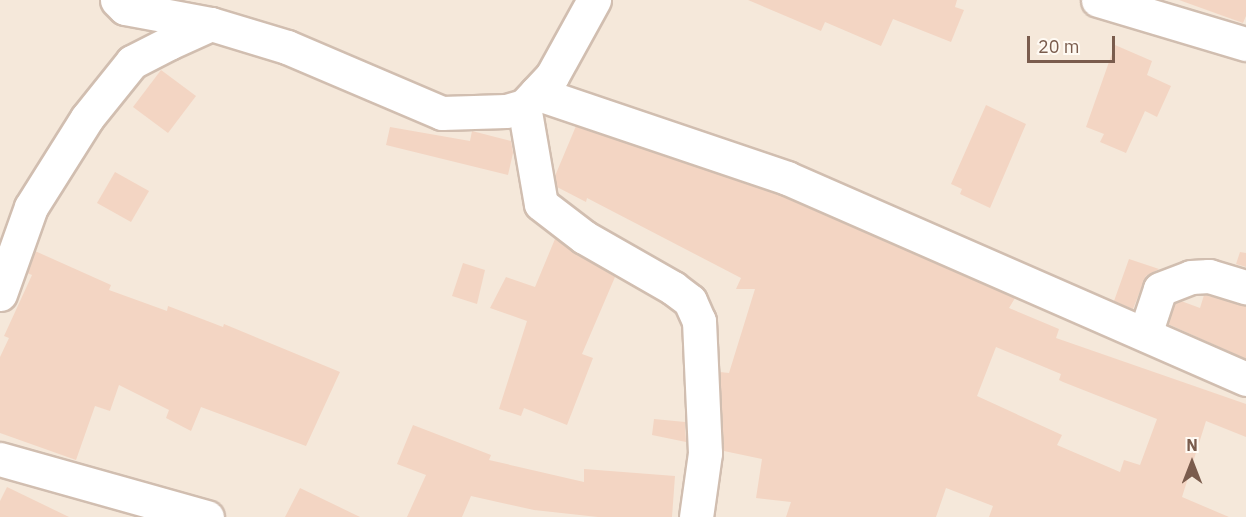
<!DOCTYPE html>
<style>
body{margin:0}
#map{position:relative;width:1246px;height:517px;overflow:hidden;background:#fdf6ec;font-family:"IBM Plex Sans",sans-serif}
div>[style]{position:absolute}
.residential>*{inset:0;background:#f5e8da}
.building>*{inset:0;background:#f3d5c3}
.roads{filter:drop-shadow(2px 0 #d1beb0) drop-shadow(-2px 0 #d1beb0) drop-shadow(0 2px #d1beb0) drop-shadow(0 -2px #d1beb0)}
.minor>*{height:33px;margin:-16.5px;padding:0 16.5px;transform-origin:16.5px;border-radius:16.5px;background:#fff}
span{translate:-50% -50%;white-space:nowrap;text-align:center;line-height:1.15;-webkit-text-stroke:5px #fffaf3;paint-order:stroke}
.north{position:absolute;left:1162px;top:433px;width:60px;height:60px;-webkit-text-stroke:4px #fffaf3;paint-order:stroke;rotate:0deg;font-size:16px;font-weight:700;line-height:24px;text-align:center;color:#7a5c4d}
.north::after{content:'';display:block;margin:auto;width:21px;height:27px;background:#7a5c4d;clip-path:polygon(50% 0,100% 100%,50% 72%,0 100%)}
.scale{position:absolute;left:1027px;top:36px;width:88px;height:27px;box-sizing:border-box;border:3px solid #7a5c4d;border-top:0;padding-left:8px;font-size:18px;line-height:21px;white-space:nowrap;color:#7a5c4d;-webkit-text-stroke:4px #fffaf3;paint-order:stroke}
</style>
<div id="map">
<div class="residential">
<i style="clip-path:polygon(0 0,1246px 0,1246px 517px,0 517px)"></i>
</div>
<div class="building">
<i style="clip-path:polygon(748px 0,957px 0,955px 7px,964px 10px,951px 42px,893px 19px,881px 46px,825px 22px,821px 31px)"></i>
<i style="clip-path:polygon(1179px 0,1246px 0,1246px 16px,1243px 23px)"></i>
<i style="clip-path:polygon(1115px 45px,1152px 61px,1147px 75px,1171px 86px,1157px 117px,1145px 111px,1126px 153px,1100px 142px,1104px 134px,1086px 127px)"></i>
<i style="clip-path:polygon(161px 70px,196px 96px,168px 133px,133px 107px)"></i>
<i style="clip-path:polygon(986px 105px,1026px 124px,990px 208px,960px 194px,962px 189px,951px 184px)"></i>
<i style="clip-path:polygon(evenodd,576px 126px,780px 195px,1015px 298px,1009px 308px,1059px 329px,1056px 338px,1246px 404px,1246px 437px,1206px 421px,1182px 497px,1229px 517px,989px 517px,993px 506px,946px 488px,936px 517px,786px 517px,791px 502px,756px 498px,762px 459px,724px 451px,720px 372px,729px 373px,755px 289px,736px 289px,741px 278px,587px 198px,586px 202px,557px 187px,555px 176px,576px 126px,996px 347px,1061px 374px,1059px 380px,1063px 382px,1157px 419px,1140px 465px,1124px 460px,1120px 472px,1057px 445px,1062px 435px,977px 396px,996px 347px)"></i>
<i style="clip-path:polygon(390px 127px,470px 141px,472px 131px,511px 141px,513px 153px,508px 175px,386px 145px)"></i>
<i style="clip-path:polygon(115px 172px,149px 191px,131px 222px,97px 203px)"></i>
<i style="clip-path:polygon(555px 239px,615px 277px,582px 354px,593px 358px,567px 425px,524px 408px,521px 416px,499px 409px,527px 321px,490px 308px,506px 277px,535px 287px)"></i>
<i style="clip-path:polygon(35px 251px,111px 285px,109px 290px,167px 311px,168px 306px,223px 327px,224px 324px,340px 372px,306px 446px,201px 407px,191px 431px,166px 418px,169px 410px,119px 385px,110px 411px,95px 406px,76px 460px,0 433px,0 357px,9px 338px,4px 336px,32px 275px,27px 273px)"></i>
<i style="clip-path:polygon(1240px 252px,1246px 253px,1246px 267px,1236px 264px)"></i>
<i style="clip-path:polygon(1129px 259px,1159px 269px,1146px 276px,1133px 309px,1114px 301px)"></i>
<i style="clip-path:polygon(463px 263px,485px 270px,477px 304px,452px 296px)"></i>
<i style="clip-path:polygon(1204px 295px,1246px 305px,1246px 359px,1168px 324px,1175px 303px,1181px 301px,1200px 308px)"></i>
<i style="clip-path:polygon(654px 419px,685px 422px,686px 442px,652px 435px)"></i>
<i style="clip-path:polygon(413px 425px,491px 455px,489px 460px,584px 482px,584px 469px,675px 476px,672px 517px,598px 517px,534px 510px,471px 496px,462px 517px,407px 517px,426px 475px,397px 464px)"></i>
<i style="clip-path:polygon(7px 487px,69px 517px,0 517px,0 501px)"></i>
<i style="clip-path:polygon(300px 488px,360px 517px,285px 517px)"></i>
</div>
<div class="roads">
<div class="minor">
<i style="left:117px;top:0;width:11px;rotate:45deg"></i>
<i style="left:125px;top:8px;width:87px;rotate:10.5deg"></i>
<i style="left:1098px;top:0;width:154px;rotate:16.6deg"></i>
<i style="left:536px;top:93px;width:265px;rotate:18.7deg"></i>
<i style="left:787px;top:178px;width:501px;rotate:23.65deg"></i>
<i style="left:524px;top:106px;width:99px;rotate:80.2deg"></i>
<i style="left:541px;top:204px;width:54px;rotate:37.5deg"></i>
<i style="left:584px;top:237px;width:103px;rotate:29.8deg"></i>
<i style="left:673px;top:288px;width:21px;rotate:37deg"></i>
<i style="left:690px;top:301px;width:22px;rotate:66deg"></i>
<i style="left:699px;top:321px;width:132px;rotate:87.4deg"></i>
<i style="left:705px;top:453px;width:65px;rotate:98deg"></i>
<i style="left:0;top:294px;width:92px;rotate:-70.4deg"></i>
<i style="left:31px;top:207px;width:105px;rotate:-57.8deg"></i>
<i style="left:87px;top:118px;width:72px;rotate:-51.2deg"></i>
<i style="left:132px;top:62px;width:42px;rotate:-27.2deg"></i>
<i style="left:169px;top:43px;width:46px;rotate:-24.3deg"></i>
<i style="left:211px;top:24px;width:79px;rotate:16.8deg"></i>
<i style="left:287px;top:47px;width:168px;rotate:23.1deg"></i>
<i style="left:442px;top:113px;width:64px;rotate:-1.8deg"></i>
<i style="left:506px;top:111px;width:19px;rotate:-16deg"></i>
<i style="left:524px;top:106px;width:41px;rotate:-47deg"></i>
<i style="left:552px;top:76px;width:87px;rotate:-61.1deg"></i>
<i style="left:1145px;top:334px;width:47px;rotate:-71.6deg"></i>
<i style="left:1160px;top:289px;width:33px;rotate:-21deg"></i>
<i style="left:1191px;top:277px;width:18px;rotate:-3deg"></i>
<i style="left:1209px;top:276px;width:39px;rotate:17deg"></i>
<i style="left:0;top:459px;width:215px;rotate:15.7deg"></i>
</div>
</div>
<div class="north">N</div>
<div class="scale">20 m</div>
</div>
